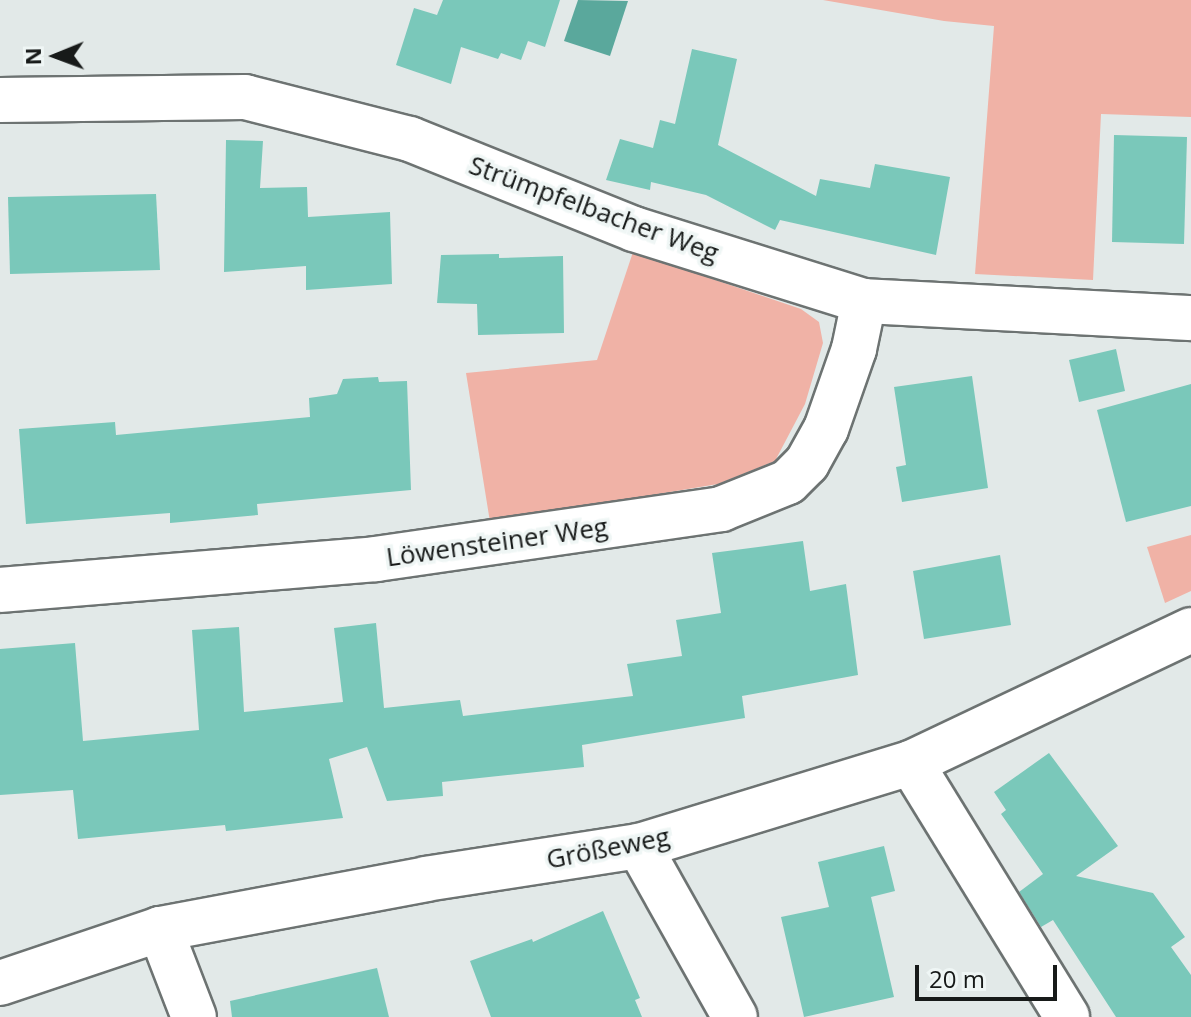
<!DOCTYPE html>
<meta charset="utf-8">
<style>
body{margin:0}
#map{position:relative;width:1191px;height:1017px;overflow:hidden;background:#e2e9e8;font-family:"Open Sans",sans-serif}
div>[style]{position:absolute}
.green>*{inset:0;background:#f0b2a6}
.water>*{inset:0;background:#5aa89c}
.building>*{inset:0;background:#7ac8ba}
.roads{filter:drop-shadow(2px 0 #6d7372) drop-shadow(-2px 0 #6d7372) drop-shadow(0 2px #6d7372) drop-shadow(0 -2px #6d7372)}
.street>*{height:44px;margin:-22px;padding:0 22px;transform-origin:22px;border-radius:22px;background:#fff}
span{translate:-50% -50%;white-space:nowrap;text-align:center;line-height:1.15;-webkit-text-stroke:7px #eff6f5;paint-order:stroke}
.street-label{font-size:26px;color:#171a19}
.north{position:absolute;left:16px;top:16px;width:80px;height:80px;-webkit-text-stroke:6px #eff6f5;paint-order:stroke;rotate:269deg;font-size:22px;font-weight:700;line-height:32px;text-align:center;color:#171a19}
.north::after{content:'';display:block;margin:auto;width:28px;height:36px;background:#171a19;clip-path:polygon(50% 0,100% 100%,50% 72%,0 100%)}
.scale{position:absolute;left:915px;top:965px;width:142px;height:36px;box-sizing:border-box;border:4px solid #171a19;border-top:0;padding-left:10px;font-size:24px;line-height:28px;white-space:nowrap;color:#171a19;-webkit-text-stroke:6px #eff6f5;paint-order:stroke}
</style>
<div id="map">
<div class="green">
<i style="clip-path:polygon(823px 0,1191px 0,1191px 117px,1101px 114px,1093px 280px,975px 274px,994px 26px,944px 21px)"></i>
<i style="clip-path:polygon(633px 252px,801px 309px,819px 322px,823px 343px,805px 404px,775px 461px,718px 484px,490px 522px,466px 373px,597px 360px)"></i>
<i style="clip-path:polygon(1191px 535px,1191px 591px,1165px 603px,1147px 547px)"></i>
</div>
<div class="water">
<i style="clip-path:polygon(578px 0,628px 1px,610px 56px,564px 41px)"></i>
</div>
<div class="building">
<i style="clip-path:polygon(443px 0,560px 0,545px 47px,528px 41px,521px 60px,501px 53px,498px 59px,461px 47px,451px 84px,396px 65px,414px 8px,437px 15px)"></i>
<i style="clip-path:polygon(692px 49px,737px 59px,718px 145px,816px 196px,820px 179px,870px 188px,875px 164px,950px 177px,936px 255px,780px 220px,775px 230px,706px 195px,651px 182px,650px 190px,606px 180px,620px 139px,653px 148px,660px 120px,675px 124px)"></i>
<i style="clip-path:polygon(1114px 135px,1187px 137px,1184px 244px,1112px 242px)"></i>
<i style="clip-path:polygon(226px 140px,263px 141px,260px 188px,307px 187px,308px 217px,390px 212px,392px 284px,306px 290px,306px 266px,224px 272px)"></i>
<i style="clip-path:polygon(156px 194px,160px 270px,10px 274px,8px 197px)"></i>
<i style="clip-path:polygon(499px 254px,499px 258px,563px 256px,564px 333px,478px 335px,477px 304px,437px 303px,441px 255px)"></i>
<i style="clip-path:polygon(1116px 349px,1125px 391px,1079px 402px,1069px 360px)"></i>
<i style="clip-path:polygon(972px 376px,988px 488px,902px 502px,896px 467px,906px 465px,894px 387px)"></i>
<i style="clip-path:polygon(378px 377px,379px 382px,407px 381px,411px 490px,257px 504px,258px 515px,170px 523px,170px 513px,26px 524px,19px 429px,115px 422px,116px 435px,310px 417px,309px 398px,337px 394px,343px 379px)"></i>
<i style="clip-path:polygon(1191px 384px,1191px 506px,1126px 522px,1097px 410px)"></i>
<i style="clip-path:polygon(803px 541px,810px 591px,846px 584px,858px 675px,742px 696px,745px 718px,582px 745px,584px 767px,442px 782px,443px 796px,387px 801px,367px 747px,329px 759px,343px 818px,226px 831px,225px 825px,78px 839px,73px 790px,0 795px,0 649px,75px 643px,83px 741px,199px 730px,192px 630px,239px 627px,244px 712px,343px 702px,334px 628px,376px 623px,384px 708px,460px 700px,463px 716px,633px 696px,627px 664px,682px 656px,676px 620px,721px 613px,712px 553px)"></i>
<i style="clip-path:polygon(1000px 555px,1011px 625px,924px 639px,913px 571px)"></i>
<i style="clip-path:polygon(1049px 753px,1118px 846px,1076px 876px,1153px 893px,1185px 937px,1171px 947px,1191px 975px,1191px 1017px,1116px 1017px,1053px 920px,1041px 927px,1019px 892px,1043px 874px,1001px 814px,1006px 810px,994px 792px)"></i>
<i style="clip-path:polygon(884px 846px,895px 891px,871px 897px,894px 997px,804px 1017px,781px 917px,829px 907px,818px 862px)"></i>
<i style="clip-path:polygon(603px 911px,640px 998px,635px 1000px,642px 1017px,491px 1017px,470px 961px,532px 939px,533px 942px)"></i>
<i style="clip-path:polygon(377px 968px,389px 1017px,232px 1017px,230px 1001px)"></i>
</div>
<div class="roads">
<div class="street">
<i style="left:0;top:100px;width:245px;rotate:-0.7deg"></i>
<i style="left:245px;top:97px;width:170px;rotate:14.3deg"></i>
<i style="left:410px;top:139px;width:241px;rotate:21.9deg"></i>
<i style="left:634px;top:229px;width:241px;rotate:17.4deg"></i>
<i style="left:864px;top:301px;width:327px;rotate:3deg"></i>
<i style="left:0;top:590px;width:377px;rotate:-4.7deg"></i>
<i style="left:376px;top:559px;width:349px;rotate:-8.2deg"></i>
<i style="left:721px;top:509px;width:72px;rotate:-21.9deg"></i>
<i style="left:788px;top:482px;width:27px;rotate:-45deg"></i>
<i style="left:807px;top:463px;width:39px;rotate:-61deg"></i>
<i style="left:826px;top:429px;width:85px;rotate:-70.7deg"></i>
<i style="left:854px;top:349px;width:49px;rotate:-78.2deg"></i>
<i style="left:911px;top:763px;width:298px;rotate:58.4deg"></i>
<i style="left:639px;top:846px;width:196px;rotate:60.7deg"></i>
<i style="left:160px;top:929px;width:94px;rotate:68.9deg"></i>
<i style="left:0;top:983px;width:169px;rotate:-18.6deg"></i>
<i style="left:160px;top:929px;width:271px;rotate:-10.6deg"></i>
<i style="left:426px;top:879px;width:216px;rotate:-8.8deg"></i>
<i style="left:639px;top:846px;width:284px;rotate:-17deg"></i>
<i style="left:911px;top:763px;width:310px;rotate:-25.4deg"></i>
</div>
</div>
<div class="street-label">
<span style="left:594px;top:209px;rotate:20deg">Strümpfelbacher Weg</span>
<span style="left:497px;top:542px;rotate:-8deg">Löwensteiner Weg</span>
<span style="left:608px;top:848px;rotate:-11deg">Größeweg</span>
</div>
<div class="north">N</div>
<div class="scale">20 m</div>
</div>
